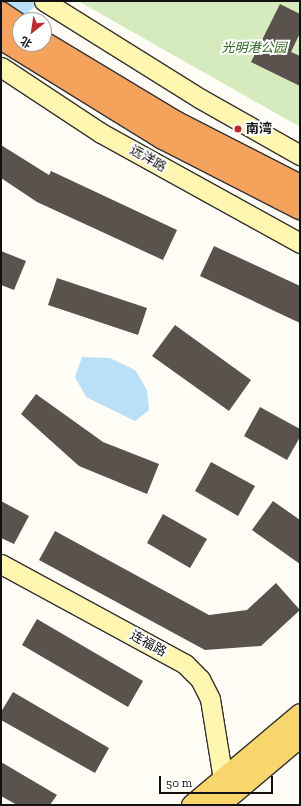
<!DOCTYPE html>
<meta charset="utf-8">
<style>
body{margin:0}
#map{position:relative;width:301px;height:806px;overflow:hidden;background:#fffdf5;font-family:"Zilla Slab","Noto Sans SC",serif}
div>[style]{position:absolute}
.green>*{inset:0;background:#d5ebbd}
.water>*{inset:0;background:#b9e0f7}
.building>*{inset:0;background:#5a524d}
.roads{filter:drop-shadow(1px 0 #333) drop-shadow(-1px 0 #333) drop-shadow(0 1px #333) drop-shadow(0 -1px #333)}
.secondary>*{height:19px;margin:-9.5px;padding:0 9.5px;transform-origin:9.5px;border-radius:9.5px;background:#fff6b0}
.primary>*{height:21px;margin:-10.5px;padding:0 10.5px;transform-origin:10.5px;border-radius:10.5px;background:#f9d66b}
.highway>*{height:22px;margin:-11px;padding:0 11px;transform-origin:11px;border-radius:11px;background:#f5a25d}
.dots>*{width:11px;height:11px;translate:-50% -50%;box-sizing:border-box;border:2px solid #fff;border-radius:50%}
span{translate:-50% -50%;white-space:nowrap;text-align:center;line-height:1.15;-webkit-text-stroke:4px #fff;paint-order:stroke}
.park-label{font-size:13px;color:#2f6b1f;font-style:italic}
.poi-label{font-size:13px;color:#111;font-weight:700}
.left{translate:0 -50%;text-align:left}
.street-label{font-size:13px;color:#111}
.frame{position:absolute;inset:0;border:2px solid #111;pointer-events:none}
.north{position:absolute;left:12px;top:12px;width:40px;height:40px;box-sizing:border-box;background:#fff;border:1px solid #a0a0a0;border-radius:50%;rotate:210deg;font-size:11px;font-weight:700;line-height:16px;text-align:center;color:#111}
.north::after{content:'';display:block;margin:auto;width:14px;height:18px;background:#c4262e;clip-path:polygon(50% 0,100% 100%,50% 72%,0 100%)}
.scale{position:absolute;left:159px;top:776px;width:114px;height:18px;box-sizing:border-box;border:2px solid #111;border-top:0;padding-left:5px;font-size:12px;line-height:14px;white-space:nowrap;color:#111;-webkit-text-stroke:3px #fff;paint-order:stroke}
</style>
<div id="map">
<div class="green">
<i style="clip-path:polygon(78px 1px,300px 1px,300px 126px,295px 124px)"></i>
</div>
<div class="water">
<i style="clip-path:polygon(1px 1px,40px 1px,1px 38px)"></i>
<i style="clip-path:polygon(82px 357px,110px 358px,135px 370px,147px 390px,149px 410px,135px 421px,86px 397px,75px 377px)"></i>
</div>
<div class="building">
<i style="clip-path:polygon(280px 4px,300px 14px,300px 33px,291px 52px,300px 56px,300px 86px,251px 62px)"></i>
<i style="clip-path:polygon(1px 145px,49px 175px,51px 171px,177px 230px,163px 260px,37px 202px,1px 178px)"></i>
<i style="clip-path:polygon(214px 246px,300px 286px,300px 323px,200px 276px)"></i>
<i style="clip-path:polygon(1px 251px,26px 261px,14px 290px,1px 285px)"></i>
<i style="clip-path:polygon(57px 278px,147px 308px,138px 335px,48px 305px)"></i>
<i style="clip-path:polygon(175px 325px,251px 380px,229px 411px,152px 356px)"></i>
<i style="clip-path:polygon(36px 394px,103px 442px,159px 464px,147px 494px,79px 466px,21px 414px)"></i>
<i style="clip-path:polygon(260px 407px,300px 429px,300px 437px,287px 460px,244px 436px)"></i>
<i style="clip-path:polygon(211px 462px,255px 486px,238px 516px,195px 491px)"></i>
<i style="clip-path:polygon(1px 501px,29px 516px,14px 544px,1px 538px)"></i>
<i style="clip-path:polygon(273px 501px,300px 520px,300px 564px,252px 530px)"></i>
<i style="clip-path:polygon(163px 514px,207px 539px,190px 568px,147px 543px)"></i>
<i style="clip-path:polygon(55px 531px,209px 615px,247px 610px,276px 583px,300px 610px,261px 646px,205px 650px,39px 560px)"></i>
<i style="clip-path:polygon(37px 619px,143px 681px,128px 707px,22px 645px)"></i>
<i style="clip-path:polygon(13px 692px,109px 748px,95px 773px,1px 720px,1px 712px)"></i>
<i style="clip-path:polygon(1px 762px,57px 795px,50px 805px,17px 805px,1px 796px)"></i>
</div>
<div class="roads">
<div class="secondary">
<i style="left:44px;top:1px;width:185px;rotate:32deg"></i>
<i style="left:201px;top:99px;width:114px;rotate:29.5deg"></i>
<i style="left:1px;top:67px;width:120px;rotate:33.4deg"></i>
<i style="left:101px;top:133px;width:227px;rotate:28.9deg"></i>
<i style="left:1px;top:564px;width:209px;rotate:28.5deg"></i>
<i style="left:185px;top:664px;width:21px;rotate:45deg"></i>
<i style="left:200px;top:679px;width:22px;rotate:63deg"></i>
<i style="left:210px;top:699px;width:81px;rotate:80.8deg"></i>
</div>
<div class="primary">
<i style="left:192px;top:805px;width:141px;rotate:-40.1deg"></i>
<i style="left:218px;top:805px;width:107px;rotate:-40.1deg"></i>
</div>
<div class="highway">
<i style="left:1px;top:13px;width:23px;rotate:34deg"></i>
<i style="left:1px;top:38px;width:190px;rotate:31.7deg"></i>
<i style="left:163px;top:138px;width:154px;rotate:27.1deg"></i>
<i style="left:44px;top:43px;width:153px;rotate:31.1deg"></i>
<i style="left:175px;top:122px;width:140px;rotate:27.1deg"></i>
</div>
</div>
<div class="dots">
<i style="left:238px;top:129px;background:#c4262e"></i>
</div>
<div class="park-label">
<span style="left:254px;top:48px">光明港公园</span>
</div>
<div class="poi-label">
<span class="left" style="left:246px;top:129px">南湾</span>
</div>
<div class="street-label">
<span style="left:148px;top:159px;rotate:30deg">远洋路</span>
<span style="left:148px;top:644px;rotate:29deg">连福路</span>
</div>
<div class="frame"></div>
<div class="north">北</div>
<div class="scale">50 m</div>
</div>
